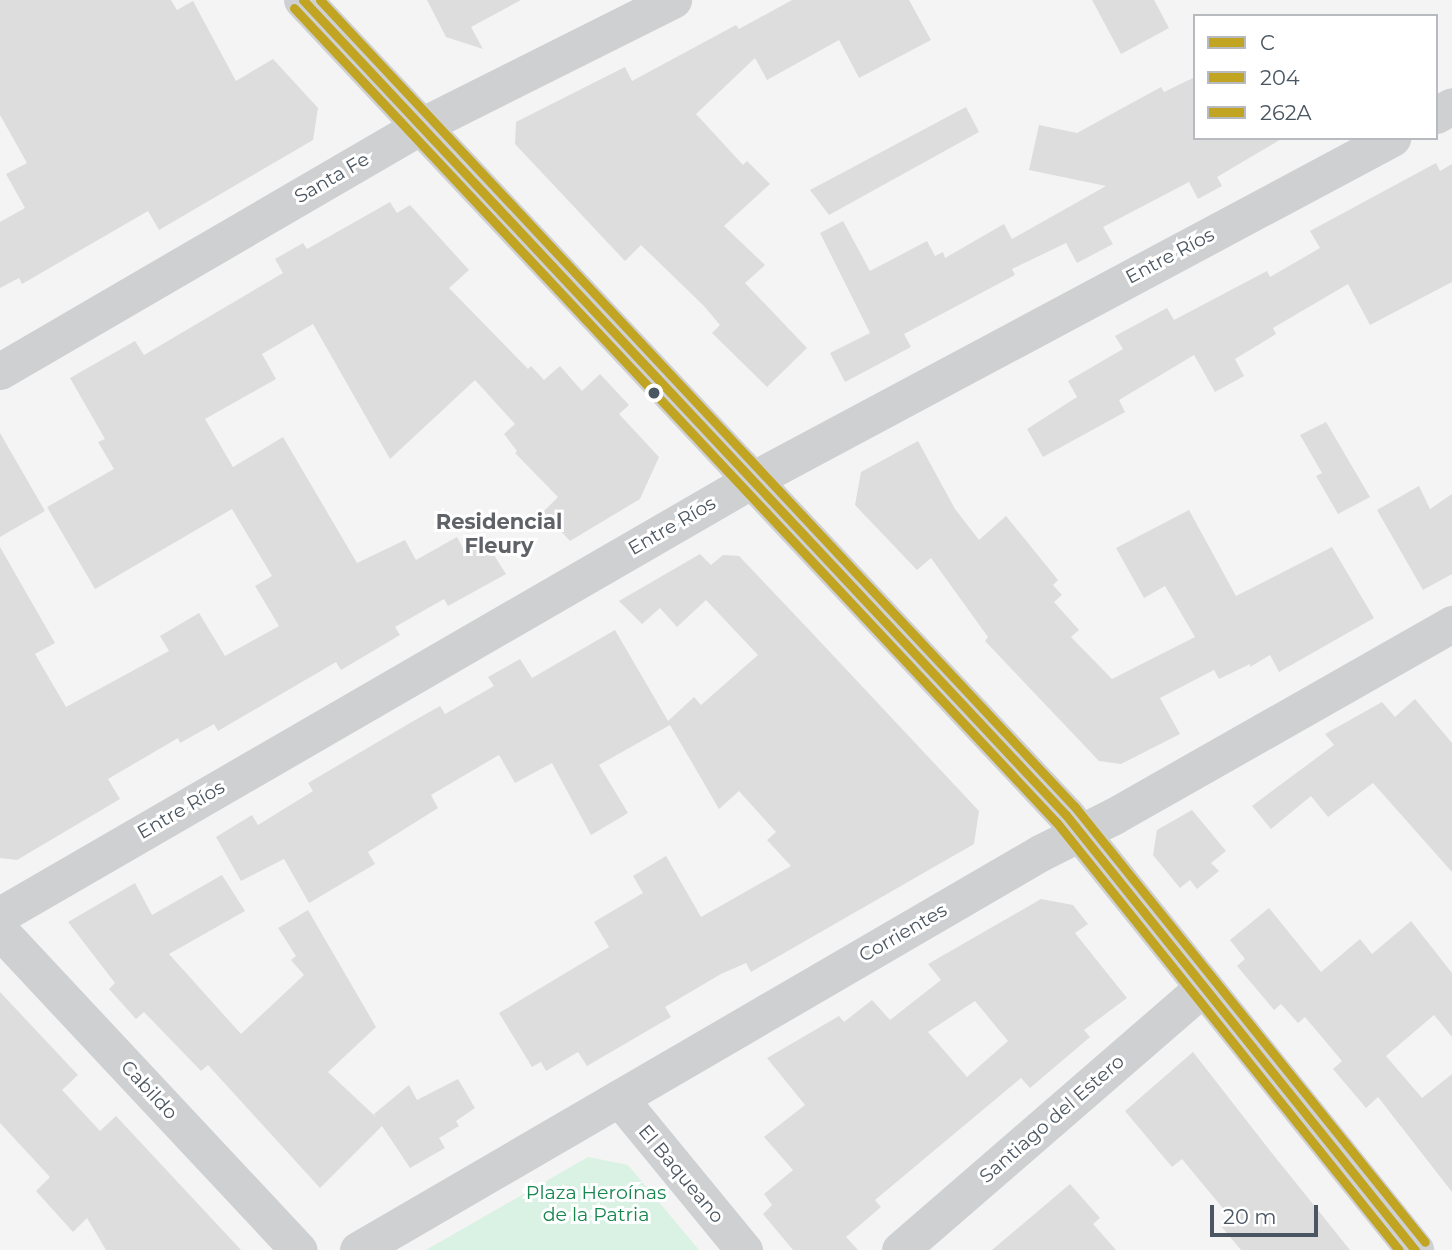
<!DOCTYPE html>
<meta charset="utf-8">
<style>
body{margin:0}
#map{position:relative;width:1452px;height:1250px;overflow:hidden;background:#f4f4f4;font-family:Montserrat,sans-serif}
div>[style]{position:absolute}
.green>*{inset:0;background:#d9f2e3}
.building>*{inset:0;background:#ddddde}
.minor>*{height:37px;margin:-18.5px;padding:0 18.5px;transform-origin:18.5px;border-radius:18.5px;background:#ced0d2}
.secondary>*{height:38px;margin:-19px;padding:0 19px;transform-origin:19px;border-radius:19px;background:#ced0d4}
.bus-1>*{height:9px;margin:-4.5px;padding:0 4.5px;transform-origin:4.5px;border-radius:4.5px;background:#c0a422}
.bus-2>*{height:9px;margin:-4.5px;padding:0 4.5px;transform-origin:4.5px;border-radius:4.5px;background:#c0a422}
.bus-3>*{height:9px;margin:-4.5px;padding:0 4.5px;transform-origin:4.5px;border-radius:4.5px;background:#c0a422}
.dots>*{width:19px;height:19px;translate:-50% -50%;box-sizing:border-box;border:4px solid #fff;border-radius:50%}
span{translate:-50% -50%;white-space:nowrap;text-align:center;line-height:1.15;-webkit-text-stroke:6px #fff;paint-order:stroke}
.street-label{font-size:19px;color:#4a5661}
.park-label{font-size:19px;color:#17864f}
.neighbourhood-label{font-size:21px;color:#5f6368;font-weight:700}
.legend{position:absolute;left:1193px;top:14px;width:245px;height:126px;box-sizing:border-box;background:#fff;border:2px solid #b7bbc0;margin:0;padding:9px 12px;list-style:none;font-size:21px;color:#4a5661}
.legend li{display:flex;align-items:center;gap:14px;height:35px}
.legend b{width:35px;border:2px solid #b7bbc0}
.scale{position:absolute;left:1210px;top:1205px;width:108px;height:32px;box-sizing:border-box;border:4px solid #4a5661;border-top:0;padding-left:9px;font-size:21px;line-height:24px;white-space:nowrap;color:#4a5661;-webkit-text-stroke:5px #fff;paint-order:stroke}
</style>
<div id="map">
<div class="green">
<i style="clip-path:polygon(588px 1157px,628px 1165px,699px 1250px,426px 1250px)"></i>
</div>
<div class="building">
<i style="clip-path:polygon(0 0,171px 0,177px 10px,193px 1px,236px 81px,273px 59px,318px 108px,313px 140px,159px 230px,148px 211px,22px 284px,19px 278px,0 288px,0 222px,25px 208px,6px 174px,27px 163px,0 115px)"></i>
<i style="clip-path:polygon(427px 0,521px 0,471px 27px,483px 49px,446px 37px)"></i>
<i style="clip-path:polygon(792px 0,909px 0,931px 40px,859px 78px,839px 40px,767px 80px,755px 58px,696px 114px,743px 165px,747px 161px,770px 184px,724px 226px,765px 265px,745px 283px,807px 348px,767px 387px,712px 333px,720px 325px,704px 306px,641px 245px,625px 261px,515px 144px,516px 122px,625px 67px,632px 81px,736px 25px,739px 29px)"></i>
<i style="clip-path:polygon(1092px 0,1154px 0,1169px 28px,1121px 54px)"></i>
<i style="clip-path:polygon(1195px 77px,1195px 138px,1283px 138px,1217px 177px,1222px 186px,1198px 199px,1189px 182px,1103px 227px,1113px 244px,1077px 263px,1066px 243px,1012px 269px,1015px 275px,904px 334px,911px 347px,845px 382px,830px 353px,870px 333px,820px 233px,843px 221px,870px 271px,927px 241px,935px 256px,943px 252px,945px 258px,1004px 224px,1012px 239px,1106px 186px,1029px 170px,1039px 125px,1077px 133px,1161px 87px,1164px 92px)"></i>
<i style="clip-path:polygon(966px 107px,979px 132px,829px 215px,810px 190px)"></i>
<i style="clip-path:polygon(1436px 163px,1440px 171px,1452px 164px,1452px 282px,1370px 325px,1348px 284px,1273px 328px,1276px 334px,1235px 359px,1244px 376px,1215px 392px,1194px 355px,1119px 400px,1125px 412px,1043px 457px,1027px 429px,1077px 397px,1068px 381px,1123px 349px,1115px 336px,1167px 308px,1174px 320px,1267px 271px,1270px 277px,1320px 248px,1310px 231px)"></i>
<i style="clip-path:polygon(390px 202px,397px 213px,410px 205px,469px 270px,449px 288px,528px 369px,531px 366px,544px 380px,560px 366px,582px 391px,600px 374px,629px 405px,619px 414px,659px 457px,640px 499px,570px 541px,543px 512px,558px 497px,515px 453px,517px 451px,504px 434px,515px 424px,475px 380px,390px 459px,313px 324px,262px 354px,276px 379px,205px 419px,233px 467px,283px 437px,357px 563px,405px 540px,416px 560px,457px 537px,465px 552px,485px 541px,506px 574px,448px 606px,444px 599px,395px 627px,400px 635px,341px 670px,336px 662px,218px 731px,214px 724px,180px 743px,178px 738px,108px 779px,120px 799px,17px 860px,0 858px,0 547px,55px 643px,35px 654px,66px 707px,169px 651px,160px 636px,199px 613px,225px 656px,279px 626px,255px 586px,272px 576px,232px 509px,95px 589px,47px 507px,114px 469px,98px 442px,105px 439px,70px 378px,135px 341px,144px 355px,283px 273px,275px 259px,303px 243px,307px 249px)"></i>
<i style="clip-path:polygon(1326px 422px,1370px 497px,1338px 514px,1316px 476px,1322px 473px,1300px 435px)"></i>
<i style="clip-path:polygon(0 433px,45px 511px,0 537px)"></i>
<i style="clip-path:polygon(918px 441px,955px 509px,979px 540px,1006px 516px,1058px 580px,1053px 585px,1062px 595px,1054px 602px,1079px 630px,1071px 637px,1112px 679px,1195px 637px,1165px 586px,1144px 598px,1116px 548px,1189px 510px,1236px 596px,1332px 547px,1374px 618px,1279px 672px,1270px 655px,1250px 667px,1250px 664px,1219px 679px,1214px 670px,1160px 698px,1180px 734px,1121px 764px,1099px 761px,985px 641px,988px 637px,931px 558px,917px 570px,855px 505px,861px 472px)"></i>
<i style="clip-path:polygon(1419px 486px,1430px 509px,1452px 494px,1452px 574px,1423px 590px,1377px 510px)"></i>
<i style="clip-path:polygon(700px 554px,711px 565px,723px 555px,739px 556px,813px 634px,979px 811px,974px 844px,751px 972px,746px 963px,721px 974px,665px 1007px,671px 1017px,587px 1066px,578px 1052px,546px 1071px,541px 1062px,532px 1067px,499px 1013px,609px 947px,594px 922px,643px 893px,633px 876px,666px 856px,701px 917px,791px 866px,767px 840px,776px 832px,739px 791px,719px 809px,670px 725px,599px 765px,628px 813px,591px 835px,552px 763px,515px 783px,499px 755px,431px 795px,438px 808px,368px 852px,375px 864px,309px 903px,284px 859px,241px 881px,216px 837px,252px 815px,258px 825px,313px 791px,308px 783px,410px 723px,440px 706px,445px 714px,494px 686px,488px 677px,520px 659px,532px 678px,615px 630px,668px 721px,694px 697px,701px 705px,758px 655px,706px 600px,677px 627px,660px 608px,642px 624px,619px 601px)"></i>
<i style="clip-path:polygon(1415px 699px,1452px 743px,1452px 872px,1373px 783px,1328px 817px,1311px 796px,1271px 829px,1252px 806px,1334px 745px,1325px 734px,1382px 702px,1395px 717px)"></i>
<i style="clip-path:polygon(1192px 810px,1226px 851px,1211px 863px,1219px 871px,1197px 889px,1190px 880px,1180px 888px,1153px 855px,1157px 830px)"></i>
<i style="clip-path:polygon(222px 875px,245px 911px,169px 954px,241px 1034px,304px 975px,291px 960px,296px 956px,278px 928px,308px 910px,376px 1027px,328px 1072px,376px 1117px,374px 1114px,409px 1085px,417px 1100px,458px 1079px,475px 1108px,456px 1121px,459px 1126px,439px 1138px,445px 1148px,410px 1168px,382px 1126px,320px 1188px,208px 1065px,201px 1071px,144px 1012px,136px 1019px,109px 989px,115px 983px,68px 922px,135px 883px,152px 915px)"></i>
<i style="clip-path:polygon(evenodd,1041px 899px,1073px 905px,1088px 924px,1075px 933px,1127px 998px,1084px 1030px,1090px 1037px,1030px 1088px,1021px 1078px,875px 1200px,881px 1207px,846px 1237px,858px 1250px,793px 1250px,763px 1214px,772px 1205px,764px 1194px,793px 1170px,764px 1137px,805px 1105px,767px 1058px,839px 1016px,844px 1022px,872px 1000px,890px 1020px,941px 980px,928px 964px,1041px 899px,975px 1001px,1008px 1041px,967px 1077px,928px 1032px,975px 1001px)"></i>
<i style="clip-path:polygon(1269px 908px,1321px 972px,1360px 939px,1372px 954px,1411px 921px,1452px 973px,1452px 1037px,1434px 1015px,1386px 1056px,1422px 1098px,1452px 1074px,1452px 1192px,1378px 1097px,1366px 1108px,1333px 1069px,1342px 1061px,1305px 1017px,1298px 1023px,1281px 1004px,1274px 1010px,1237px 966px,1245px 959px,1230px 940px)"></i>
<i style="clip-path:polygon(0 992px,78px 1075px,62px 1090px,100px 1131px,116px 1116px,241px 1250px,106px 1250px,87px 1218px,73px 1232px,36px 1191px,50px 1177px,0 1123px)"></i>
<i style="clip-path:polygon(1193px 1052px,1271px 1152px,1350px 1250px,1241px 1250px,1221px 1226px,1231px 1218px,1182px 1159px,1172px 1167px,1125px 1111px)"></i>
<i style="clip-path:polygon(1070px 1184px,1100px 1218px,1093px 1224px,1116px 1250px,992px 1250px)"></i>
</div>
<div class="minor">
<i style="left:1436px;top:115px;width:18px;rotate:-29deg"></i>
<i style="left:0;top:371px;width:487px;rotate:-30.2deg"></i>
<i style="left:421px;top:126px;width:282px;rotate:-26.6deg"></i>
<i style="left:0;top:915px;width:869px;rotate:-30.05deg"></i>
<i style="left:752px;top:480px;width:726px;rotate:-28.12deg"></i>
<i style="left:0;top:931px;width:437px;rotate:46.9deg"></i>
<i style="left:619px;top:1098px;width:197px;rotate:50.6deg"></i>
<i style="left:358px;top:1250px;width:789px;rotate:-30.2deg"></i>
<i style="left:1040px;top:853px;width:83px;rotate:-26.6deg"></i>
<i style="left:1114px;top:816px;width:389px;rotate:-29.6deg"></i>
<i style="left:900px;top:1250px;width:402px;rotate:-40.9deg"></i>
</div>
<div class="secondary">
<i style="left:303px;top:0;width:1116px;rotate:46.89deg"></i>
<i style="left:1066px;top:815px;width:558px;rotate:51.26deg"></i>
</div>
<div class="bus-1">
<i style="left:303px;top:0;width:1116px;rotate:46.89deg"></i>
<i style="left:1066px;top:815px;width:558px;rotate:51.26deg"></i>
</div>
<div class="bus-2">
<i style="left:294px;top:8px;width:1116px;rotate:46.89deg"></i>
<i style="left:1057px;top:823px;width:547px;rotate:51.31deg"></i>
</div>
<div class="bus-3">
<i style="left:320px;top:0;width:1105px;rotate:46.91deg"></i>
<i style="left:1075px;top:807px;width:558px;rotate:51.18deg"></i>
</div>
<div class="dots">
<i style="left:654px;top:393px;background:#4a5661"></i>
</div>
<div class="street-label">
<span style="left:332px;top:178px;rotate:-30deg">Santa Fe</span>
<span style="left:1170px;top:256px;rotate:-28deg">Entre Ríos</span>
<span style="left:672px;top:526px;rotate:-30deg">Entre Ríos</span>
<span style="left:181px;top:810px;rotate:-30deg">Entre Ríos</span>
<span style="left:903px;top:933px;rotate:-30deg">Corrientes</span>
<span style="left:149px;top:1090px;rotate:47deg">Cabildo</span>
<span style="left:1052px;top:1119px;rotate:-41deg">Santiago del Estero</span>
<span style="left:681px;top:1174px;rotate:50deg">El Baqueano</span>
</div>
<div class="park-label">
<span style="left:596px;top:1204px">Plaza Heroínas<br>de la Patria</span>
</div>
<div class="neighbourhood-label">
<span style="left:499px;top:534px">Residencial<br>Fleury</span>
</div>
<ul class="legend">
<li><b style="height:9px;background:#c0a422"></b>C</li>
<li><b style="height:9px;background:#c0a422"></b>204</li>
<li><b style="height:9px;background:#c0a422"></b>262A</li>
</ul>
<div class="scale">20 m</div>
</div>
